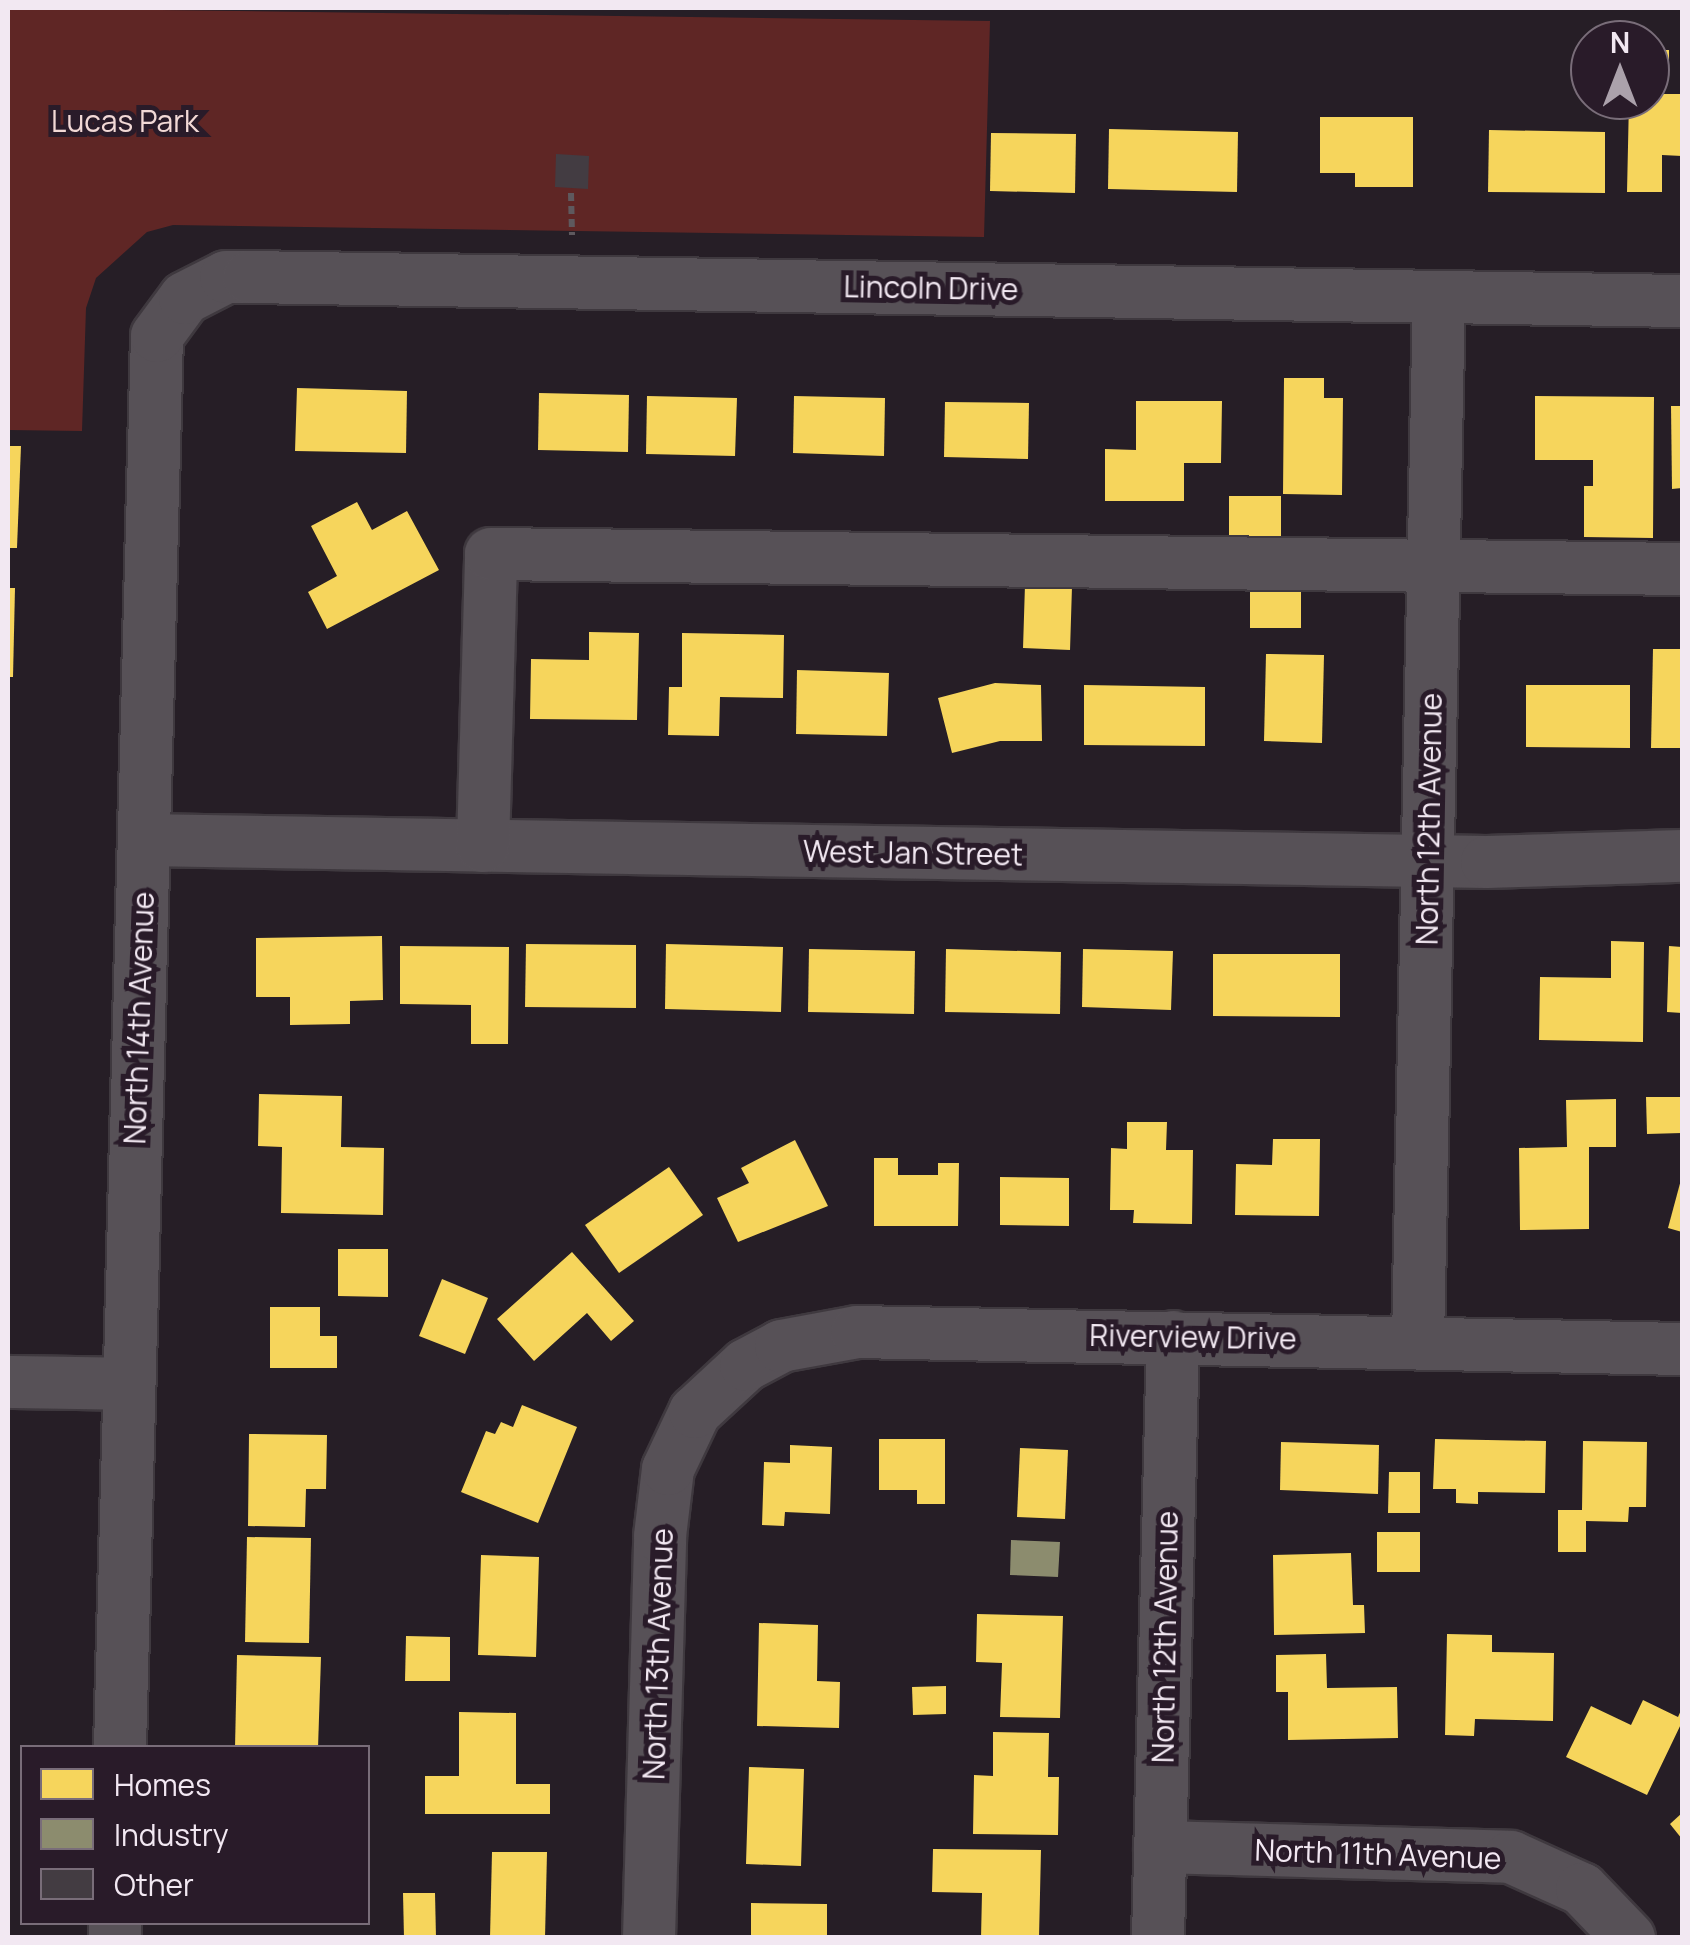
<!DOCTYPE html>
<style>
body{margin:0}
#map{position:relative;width:1690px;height:1945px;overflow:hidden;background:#261e26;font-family:Manrope,sans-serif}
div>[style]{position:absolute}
.green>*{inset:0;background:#5f2625}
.homes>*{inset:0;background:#f6d55c}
.industry>*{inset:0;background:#8c8c6e}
.building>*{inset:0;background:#433c42}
.path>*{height:6px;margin-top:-3px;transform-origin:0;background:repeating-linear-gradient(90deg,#5e595e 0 8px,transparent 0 13px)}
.roads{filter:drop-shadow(2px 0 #3f393f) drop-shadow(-2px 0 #3f393f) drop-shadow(0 2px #3f393f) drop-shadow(0 -2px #3f393f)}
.minor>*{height:52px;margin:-26px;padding:0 26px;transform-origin:26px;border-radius:26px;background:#575157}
span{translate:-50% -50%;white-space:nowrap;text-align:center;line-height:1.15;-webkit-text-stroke:10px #291b29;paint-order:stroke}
.park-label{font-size:30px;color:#f2d9d6}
.street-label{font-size:30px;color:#f2e8f2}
.frame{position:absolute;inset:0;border:10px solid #f2e8f2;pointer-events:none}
.legend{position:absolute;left:20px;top:1745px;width:350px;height:180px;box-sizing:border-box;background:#291b29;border:2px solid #796d79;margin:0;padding:12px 18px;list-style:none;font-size:30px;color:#f2e8f2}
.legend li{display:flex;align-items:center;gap:20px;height:50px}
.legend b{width:50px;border:2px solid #796d79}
.north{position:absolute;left:1570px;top:20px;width:100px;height:100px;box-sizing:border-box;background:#291b29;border:2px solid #796d79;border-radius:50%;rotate:0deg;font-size:28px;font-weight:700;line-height:40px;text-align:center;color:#f2e8f2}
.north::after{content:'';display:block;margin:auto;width:35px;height:45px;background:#aba1ab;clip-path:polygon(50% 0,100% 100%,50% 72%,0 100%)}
</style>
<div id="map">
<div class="green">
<i style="clip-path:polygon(8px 8px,990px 21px,984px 237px,173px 225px,147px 232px,96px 278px,86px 308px,82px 431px,8px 430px)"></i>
</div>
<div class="homes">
<i style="clip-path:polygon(1650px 50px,1669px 50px,1669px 75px,1659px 74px,1659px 94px,1682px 94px,1682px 156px,1662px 155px,1662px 192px,1627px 192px,1629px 100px,1650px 100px)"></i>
<i style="clip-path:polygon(1320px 117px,1413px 117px,1413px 187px,1355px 187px,1355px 173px,1320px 173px)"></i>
<i style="clip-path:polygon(1109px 129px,1238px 132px,1237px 192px,1108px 189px)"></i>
<i style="clip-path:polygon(1489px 130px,1605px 132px,1605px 193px,1488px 192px)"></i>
<i style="clip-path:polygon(991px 133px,1076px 134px,1075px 193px,990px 191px)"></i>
<i style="clip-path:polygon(1284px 378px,1324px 378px,1324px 398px,1343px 398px,1342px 495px,1283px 494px)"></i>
<i style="clip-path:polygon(297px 388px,407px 391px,406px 453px,295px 451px)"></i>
<i style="clip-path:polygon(539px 393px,629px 395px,628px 452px,538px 450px)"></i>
<i style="clip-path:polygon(647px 396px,737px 398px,735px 456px,646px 454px)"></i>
<i style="clip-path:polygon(794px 396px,885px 398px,884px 456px,793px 453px)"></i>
<i style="clip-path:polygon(1535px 396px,1654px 397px,1653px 538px,1584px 537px,1584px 486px,1593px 486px,1593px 460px,1535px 460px)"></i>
<i style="clip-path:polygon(1136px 401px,1222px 401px,1221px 463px,1184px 463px,1184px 501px,1105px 501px,1105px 449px,1136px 450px)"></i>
<i style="clip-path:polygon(945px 402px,1029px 403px,1028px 459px,944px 457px)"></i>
<i style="clip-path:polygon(1671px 406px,1682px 406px,1682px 488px,1672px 489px)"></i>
<i style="clip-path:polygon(8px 446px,21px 446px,17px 548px,8px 548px)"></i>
<i style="clip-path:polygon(1229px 496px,1281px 496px,1281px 547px,1229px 547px)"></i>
<i style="clip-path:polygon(357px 502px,372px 530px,407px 511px,439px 570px,327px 629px,308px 592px,337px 576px,311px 526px)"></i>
<i style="clip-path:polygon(1025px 585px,1072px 587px,1070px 650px,1023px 648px)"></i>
<i style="clip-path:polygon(8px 588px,15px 588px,13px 677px,8px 677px)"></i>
<i style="clip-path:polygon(1250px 592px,1301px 592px,1301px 628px,1250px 628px)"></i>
<i style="clip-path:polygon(589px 632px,639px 633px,637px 720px,530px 719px,531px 659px,589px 660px)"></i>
<i style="clip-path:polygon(682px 633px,784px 635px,783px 698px,720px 697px,719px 736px,668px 735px,669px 687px,682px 687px)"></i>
<i style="clip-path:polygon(1653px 649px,1682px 649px,1682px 748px,1651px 748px)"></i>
<i style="clip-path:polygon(1266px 654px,1324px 655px,1322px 743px,1264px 741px)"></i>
<i style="clip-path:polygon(797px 670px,889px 673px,887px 736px,796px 734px)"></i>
<i style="clip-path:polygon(995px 683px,1041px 685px,1042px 741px,1000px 741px,952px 753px,938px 698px)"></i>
<i style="clip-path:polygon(1084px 685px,1205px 687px,1205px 746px,1084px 745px)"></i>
<i style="clip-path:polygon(1526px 685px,1630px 685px,1630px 748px,1526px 747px)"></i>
<i style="clip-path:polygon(382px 936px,383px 1000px,350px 1001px,350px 1024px,290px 1025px,290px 997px,256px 997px,256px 938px)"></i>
<i style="clip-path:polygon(1611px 941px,1644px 942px,1643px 1042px,1539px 1040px,1540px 977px,1611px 978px)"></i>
<i style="clip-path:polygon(526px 944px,636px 945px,636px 1008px,525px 1007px)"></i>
<i style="clip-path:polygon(666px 944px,783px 947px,781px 1012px,665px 1009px)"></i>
<i style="clip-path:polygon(400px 946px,509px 947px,508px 1044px,471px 1044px,471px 1005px,400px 1004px)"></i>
<i style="clip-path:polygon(1669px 946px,1682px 947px,1682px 1013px,1667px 1012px)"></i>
<i style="clip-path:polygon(809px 949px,915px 951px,914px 1014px,808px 1012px)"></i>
<i style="clip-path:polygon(946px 949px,1061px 952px,1060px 1014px,945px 1012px)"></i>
<i style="clip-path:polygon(1083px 949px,1173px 951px,1171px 1010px,1082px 1007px)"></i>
<i style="clip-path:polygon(1213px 954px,1340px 954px,1340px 1017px,1213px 1016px)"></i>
<i style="clip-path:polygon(259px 1094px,342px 1096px,341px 1147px,384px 1148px,383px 1215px,281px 1213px,282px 1147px,258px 1146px)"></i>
<i style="clip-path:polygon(1646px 1097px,1682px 1097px,1682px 1133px,1647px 1134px)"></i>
<i style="clip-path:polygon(1616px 1099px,1616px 1147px,1589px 1147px,1589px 1229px,1520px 1230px,1519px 1148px,1567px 1147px,1566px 1100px)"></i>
<i style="clip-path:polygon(1127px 1122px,1167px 1122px,1166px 1150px,1193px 1150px,1192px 1224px,1133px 1223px,1134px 1210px,1110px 1210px,1111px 1148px,1127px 1149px)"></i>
<i style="clip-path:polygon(1273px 1139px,1320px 1139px,1319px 1216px,1235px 1215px,1236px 1164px,1272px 1165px)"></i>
<i style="clip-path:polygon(795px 1140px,828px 1206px,738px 1242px,717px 1198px,749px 1183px,741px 1168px)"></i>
<i style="clip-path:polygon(874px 1158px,898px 1158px,898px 1175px,938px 1175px,938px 1163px,959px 1163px,958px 1226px,874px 1226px)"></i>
<i style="clip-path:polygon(669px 1167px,703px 1215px,619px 1273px,585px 1225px)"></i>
<i style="clip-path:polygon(1682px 1176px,1682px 1232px,1668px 1228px)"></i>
<i style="clip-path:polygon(1000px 1177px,1069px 1178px,1069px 1226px,1000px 1225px)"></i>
<i style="clip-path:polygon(338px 1249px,388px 1249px,388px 1297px,338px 1296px)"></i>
<i style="clip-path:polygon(572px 1252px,634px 1321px,611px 1341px,587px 1313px,534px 1361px,497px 1319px)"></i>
<i style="clip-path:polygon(442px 1279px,488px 1298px,465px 1354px,419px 1336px)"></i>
<i style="clip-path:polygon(270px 1307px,320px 1307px,320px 1336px,337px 1336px,337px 1368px,270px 1368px)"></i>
<i style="clip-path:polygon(522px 1405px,577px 1427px,538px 1523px,461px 1492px,486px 1431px,495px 1434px,501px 1422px,513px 1427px)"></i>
<i style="clip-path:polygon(249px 1434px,327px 1435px,326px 1489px,306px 1489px,305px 1527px,248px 1526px)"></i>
<i style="clip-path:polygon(879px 1439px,945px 1439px,945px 1504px,917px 1504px,917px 1490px,879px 1490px)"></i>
<i style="clip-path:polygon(1435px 1439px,1546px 1441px,1545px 1493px,1478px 1492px,1478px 1504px,1456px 1503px,1456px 1489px,1433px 1489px)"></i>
<i style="clip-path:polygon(1583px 1441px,1647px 1442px,1646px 1507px,1629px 1507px,1628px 1522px,1586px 1521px,1586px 1552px,1558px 1552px,1558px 1510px,1582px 1510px)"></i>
<i style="clip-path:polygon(1281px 1442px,1379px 1445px,1378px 1494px,1280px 1490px)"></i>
<i style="clip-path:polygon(790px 1445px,832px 1447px,830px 1514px,785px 1512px,784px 1526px,762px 1525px,764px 1462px,790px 1463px)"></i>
<i style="clip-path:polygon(1020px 1448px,1068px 1450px,1065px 1519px,1017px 1517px)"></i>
<i style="clip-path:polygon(1389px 1472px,1420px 1472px,1420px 1513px,1388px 1513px)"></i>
<i style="clip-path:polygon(1377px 1532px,1420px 1532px,1420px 1572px,1377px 1572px)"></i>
<i style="clip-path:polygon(247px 1537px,311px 1538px,309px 1643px,245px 1642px)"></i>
<i style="clip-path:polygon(1351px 1553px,1353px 1605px,1364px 1605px,1365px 1633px,1274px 1635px,1273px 1555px)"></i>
<i style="clip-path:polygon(481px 1555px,539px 1557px,536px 1657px,478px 1655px)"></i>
<i style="clip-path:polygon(977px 1614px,1063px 1616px,1060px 1718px,1000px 1717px,1002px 1663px,976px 1662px)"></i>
<i style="clip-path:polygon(759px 1623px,818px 1625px,817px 1681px,840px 1682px,839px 1728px,757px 1726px)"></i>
<i style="clip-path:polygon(1447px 1634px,1492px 1635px,1492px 1652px,1554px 1653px,1553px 1721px,1475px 1719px,1474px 1736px,1445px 1735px)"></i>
<i style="clip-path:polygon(406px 1636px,450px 1637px,450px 1681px,405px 1681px)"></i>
<i style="clip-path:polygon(1326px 1654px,1327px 1688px,1397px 1687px,1398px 1738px,1288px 1740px,1288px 1692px,1276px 1692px,1276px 1655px)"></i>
<i style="clip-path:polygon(237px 1655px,321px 1657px,318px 1748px,235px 1748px)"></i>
<i style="clip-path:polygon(946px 1686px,946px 1714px,913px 1715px,912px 1687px)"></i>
<i style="clip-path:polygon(1643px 1700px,1678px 1717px,1682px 1708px,1682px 1722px,1647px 1795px,1566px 1757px,1591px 1706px,1631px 1725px)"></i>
<i style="clip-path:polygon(459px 1712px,516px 1713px,516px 1784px,550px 1784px,550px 1814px,425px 1814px,425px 1776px,459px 1776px)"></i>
<i style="clip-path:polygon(993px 1732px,1049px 1733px,1048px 1777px,1059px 1777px,1058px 1835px,973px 1834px,974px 1775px,993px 1776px)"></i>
<i style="clip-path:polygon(749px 1767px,804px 1769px,801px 1866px,746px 1864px)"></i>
<i style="clip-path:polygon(1682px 1813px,1682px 1839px,1670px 1824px)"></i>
<i style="clip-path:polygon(933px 1849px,1041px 1850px,1039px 1938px,981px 1938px,982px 1893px,932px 1892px)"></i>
<i style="clip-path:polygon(492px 1852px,547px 1852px,545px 1938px,490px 1938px)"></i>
<i style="clip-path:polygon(403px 1893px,435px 1893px,436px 1938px,404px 1938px)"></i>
<i style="clip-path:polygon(751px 1903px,827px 1904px,827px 1938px,751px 1938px)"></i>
</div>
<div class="industry">
<i style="clip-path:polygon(1011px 1540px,1060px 1542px,1058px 1577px,1010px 1575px)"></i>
</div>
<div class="building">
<i style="clip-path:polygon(556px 154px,589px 156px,588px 189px,555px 187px)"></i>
</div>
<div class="path">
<i style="left:571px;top:193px;width:42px;rotate:88.6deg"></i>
</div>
<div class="roads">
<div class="minor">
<i style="left:144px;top:840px;width:1343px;rotate:0.94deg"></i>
<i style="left:1487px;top:862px;width:195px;rotate:-1.8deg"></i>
<i style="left:483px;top:846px;width:292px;rotate:-88.4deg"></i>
<i style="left:491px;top:554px;width:1191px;rotate:0.72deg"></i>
<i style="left:1418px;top:1341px;width:1044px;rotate:-88.85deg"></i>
<i style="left:8px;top:1382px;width:121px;rotate:0.9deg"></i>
<i style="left:120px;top:1748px;width:1412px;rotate:-88.5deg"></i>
<i style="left:157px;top:336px;width:47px;rotate:-53.6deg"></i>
<i style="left:185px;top:298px;width:46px;rotate:-27.1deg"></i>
<i style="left:226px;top:277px;width:23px"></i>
<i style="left:249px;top:277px;width:1433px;rotate:0.96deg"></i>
<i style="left:1160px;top:1847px;width:351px;rotate:1.6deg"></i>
<i style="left:1511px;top:1857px;width:78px;rotate:24.3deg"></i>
<i style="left:1582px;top:1889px;width:68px;rotate:46.2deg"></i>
<i style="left:115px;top:1938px;width:16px;rotate:-90deg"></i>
<i style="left:649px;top:1938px;width:402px;rotate:-88.4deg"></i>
<i style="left:660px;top:1536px;width:67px;rotate:-83.2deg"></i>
<i style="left:668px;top:1469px;width:63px;rotate:-64.7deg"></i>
<i style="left:695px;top:1412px;width:69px;rotate:-42.7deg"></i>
<i style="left:746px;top:1365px;width:40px;rotate:-28deg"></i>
<i style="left:781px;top:1346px;width:77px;rotate:-10.4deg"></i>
<i style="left:857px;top:1332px;width:825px;rotate:1.18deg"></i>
<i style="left:1158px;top:1938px;width:601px;rotate:-88.57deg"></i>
</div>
</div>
<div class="park-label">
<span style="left:125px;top:121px">Lucas Park</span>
</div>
<div class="street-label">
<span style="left:931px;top:288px;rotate:1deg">Lincoln Drive</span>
<span style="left:1429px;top:819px;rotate:-89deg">North 12th Avenue</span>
<span style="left:913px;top:853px;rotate:1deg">West Jan Street</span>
<span style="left:139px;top:1018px;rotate:-88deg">North 14th Avenue</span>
<span style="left:1193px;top:1337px;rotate:1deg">Riverview Drive</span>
<span style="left:1165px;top:1637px;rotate:-89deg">North 12th Avenue</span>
<span style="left:658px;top:1654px;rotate:-88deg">North 13th Avenue</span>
<span style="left:1378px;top:1854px;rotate:2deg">North 11th Avenue</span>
</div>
<div class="frame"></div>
<ul class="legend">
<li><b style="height:28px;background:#f6d55c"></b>Homes</li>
<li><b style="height:28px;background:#8c8c6e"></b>Industry</li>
<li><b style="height:28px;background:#433c42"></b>Other</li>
</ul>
<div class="north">N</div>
</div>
